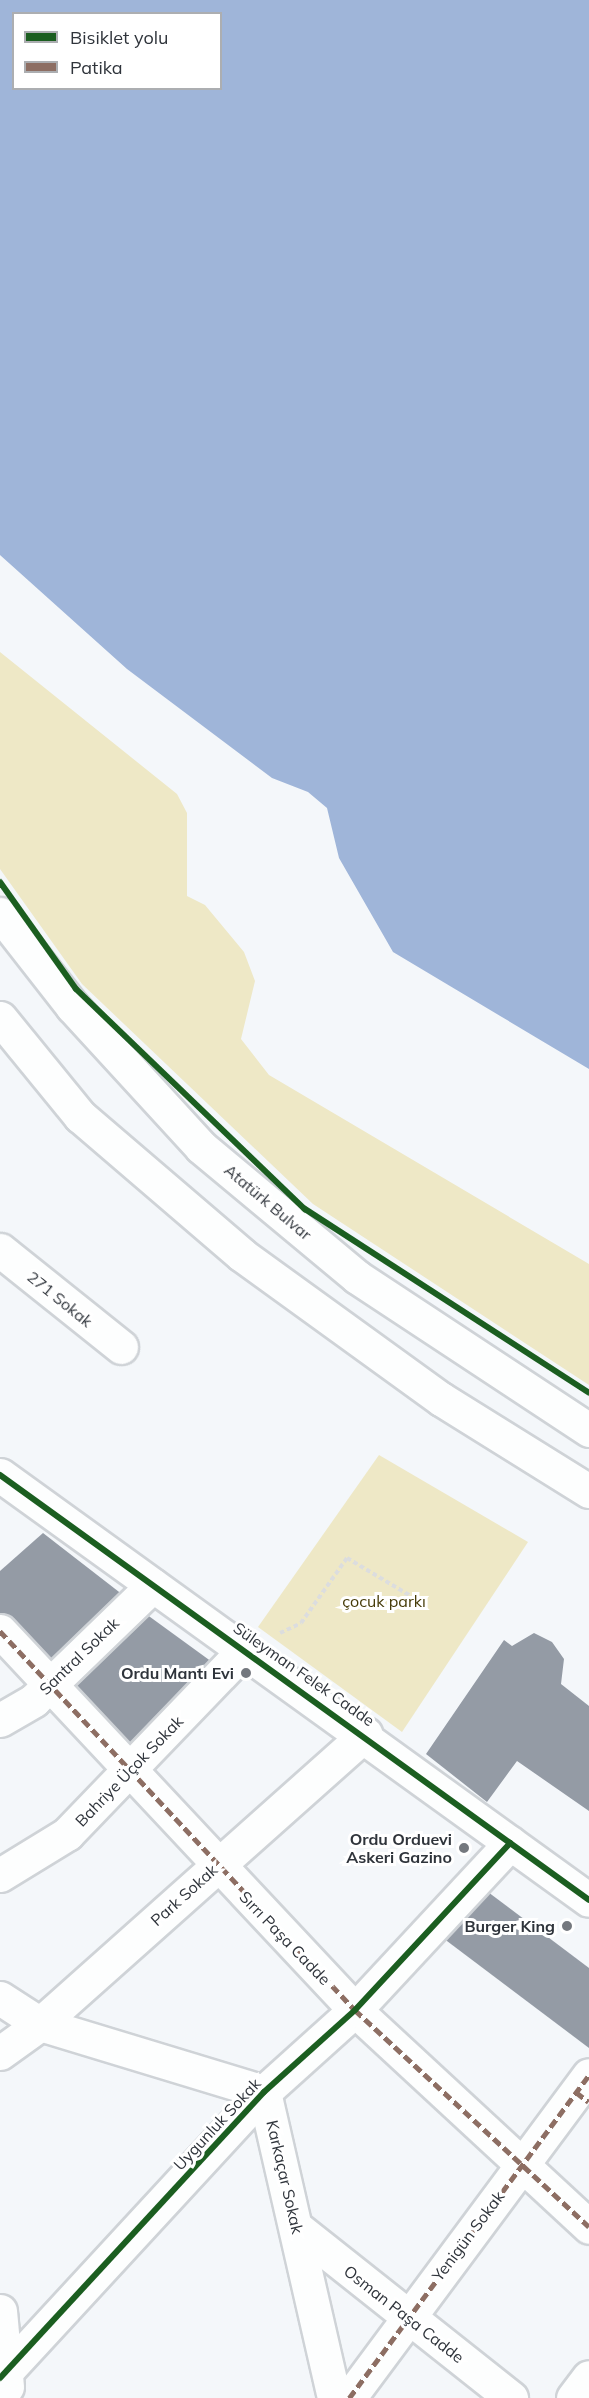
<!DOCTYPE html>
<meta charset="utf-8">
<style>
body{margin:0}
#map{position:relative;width:589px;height:2398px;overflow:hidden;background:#f4f7fa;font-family:Mulish,sans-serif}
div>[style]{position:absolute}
.green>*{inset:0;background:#eee8c6}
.water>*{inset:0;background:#9fb5d9}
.building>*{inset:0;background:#949ba5}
.path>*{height:4px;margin-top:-2px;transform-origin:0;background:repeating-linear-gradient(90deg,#dcddde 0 4.5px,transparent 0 7.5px)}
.roads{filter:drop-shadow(2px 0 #cfd3d7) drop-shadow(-2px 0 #cfd3d7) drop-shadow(0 2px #cfd3d7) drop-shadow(0 -2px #cfd3d7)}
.street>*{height:33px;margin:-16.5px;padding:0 16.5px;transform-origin:16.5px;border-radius:16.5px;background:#fdfefe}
.highway>*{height:33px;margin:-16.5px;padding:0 16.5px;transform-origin:16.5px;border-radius:16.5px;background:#fdfefe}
.quiet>*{height:4.5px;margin-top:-2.25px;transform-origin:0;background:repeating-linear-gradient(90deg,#8d6e63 0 9px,transparent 0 13.5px)}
.cycleway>*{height:6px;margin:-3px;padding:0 3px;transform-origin:3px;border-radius:3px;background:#1b5e20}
.dots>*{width:16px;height:16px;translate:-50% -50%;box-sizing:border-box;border:3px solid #fff;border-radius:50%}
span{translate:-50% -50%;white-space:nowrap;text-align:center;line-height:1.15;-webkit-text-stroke:6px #fff;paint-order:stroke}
.street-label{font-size:16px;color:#2f343b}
.park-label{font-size:16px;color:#453a07}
.poi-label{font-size:16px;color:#2f343b;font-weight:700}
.right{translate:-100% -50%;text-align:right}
.legend{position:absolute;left:12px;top:12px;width:210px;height:78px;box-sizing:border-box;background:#fff;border:2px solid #acaeb1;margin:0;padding:8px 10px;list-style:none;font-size:18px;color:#2f343b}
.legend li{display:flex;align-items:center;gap:12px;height:30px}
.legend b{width:30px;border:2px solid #acaeb1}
</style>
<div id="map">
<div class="green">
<i style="clip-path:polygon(0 652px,177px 794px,187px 813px,187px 896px,205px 905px,244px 952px,255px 981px,241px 1039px,269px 1075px,589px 1264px,589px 1385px,313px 1204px,82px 984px,0 869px)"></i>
<i style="clip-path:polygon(379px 1455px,528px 1542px,402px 1732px,258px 1627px)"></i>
</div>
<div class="water">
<i style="clip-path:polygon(evenodd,0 0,589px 0,589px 1069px,393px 952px,339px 858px,327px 808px,308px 792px,272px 778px,127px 669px,0 555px,0 0,14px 14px,220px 14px,220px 88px,14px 88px,14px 14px)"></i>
</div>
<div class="building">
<i style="clip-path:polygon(43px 1533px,123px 1595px,49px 1671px,0 1616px,0 1571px)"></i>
<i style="clip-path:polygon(135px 1606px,212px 1662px,127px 1753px,59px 1686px)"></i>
<i style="clip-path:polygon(534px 1633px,552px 1642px,564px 1659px,561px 1684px,589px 1706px,589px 1811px,517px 1761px,487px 1802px,426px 1754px,504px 1640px,512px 1646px)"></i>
<i style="clip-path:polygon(480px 1886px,589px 1968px,589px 2048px,439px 1935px)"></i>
</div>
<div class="path">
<i style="left:280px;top:1633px;width:23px;rotate:-25deg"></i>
<i style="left:301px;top:1623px;width:80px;rotate:-54.7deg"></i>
<i style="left:347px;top:1558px;width:84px;rotate:30.8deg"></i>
</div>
<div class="roads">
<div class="street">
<i style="left:0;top:1250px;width:155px;rotate:38.7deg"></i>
<i style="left:0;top:1475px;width:726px;rotate:35.81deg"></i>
<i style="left:0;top:1631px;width:519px;rotate:46.87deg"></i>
<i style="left:355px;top:2010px;width:319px;rotate:42.8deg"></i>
<i style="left:0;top:1720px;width:39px;rotate:-30deg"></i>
<i style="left:34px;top:1700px;width:165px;rotate:-44deg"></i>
<i style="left:0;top:1875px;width:79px;rotate:-31.5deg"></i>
<i style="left:67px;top:1834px;width:255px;rotate:-46.1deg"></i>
<i style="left:0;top:1998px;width:48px;rotate:33deg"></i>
<i style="left:40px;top:2024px;width:234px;rotate:16.9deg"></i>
<i style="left:264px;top:2092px;width:314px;rotate:77.1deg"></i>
<i style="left:0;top:2053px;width:49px;rotate:-35.9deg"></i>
<i style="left:40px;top:2024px;width:436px;rotate:-41.7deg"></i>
<i style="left:298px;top:2229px;width:272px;rotate:38.4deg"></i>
<i style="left:0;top:2311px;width:76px;rotate:84.7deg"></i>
<i style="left:0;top:2378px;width:389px;rotate:-47.3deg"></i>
<i style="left:264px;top:2092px;width:122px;rotate:-42deg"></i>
<i style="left:355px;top:2010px;width:228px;rotate:-47.1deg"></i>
<i style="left:349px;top:2398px;width:402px;rotate:-53.4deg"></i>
<i style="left:573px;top:2398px;width:26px;rotate:-53deg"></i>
</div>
<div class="highway">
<i style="left:0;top:914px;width:117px;rotate:52deg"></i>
<i style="left:72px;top:1006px;width:191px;rotate:47.5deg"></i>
<i style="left:201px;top:1147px;width:203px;rotate:39.8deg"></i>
<i style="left:357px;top:1277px;width:278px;rotate:33.4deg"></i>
<i style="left:0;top:1018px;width:127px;rotate:50.8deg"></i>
<i style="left:80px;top:1116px;width:213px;rotate:40.6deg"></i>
<i style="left:242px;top:1255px;width:246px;rotate:35.9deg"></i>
<i style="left:441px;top:1399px;width:174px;rotate:31.9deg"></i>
</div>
</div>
<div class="quiet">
<i style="left:0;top:1631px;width:519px;rotate:46.87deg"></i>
<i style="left:355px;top:2010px;width:319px;rotate:42.8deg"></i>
<i style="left:576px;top:2092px;width:16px;rotate:38deg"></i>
<i style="left:349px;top:2398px;width:402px;rotate:-53.4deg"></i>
</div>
<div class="cycleway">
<i style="left:0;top:882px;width:131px;rotate:54.6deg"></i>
<i style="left:76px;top:989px;width:318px;rotate:43.9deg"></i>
<i style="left:305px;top:1209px;width:338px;rotate:32.9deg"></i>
<i style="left:0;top:1475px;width:726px;rotate:35.81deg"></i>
<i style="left:0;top:2378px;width:389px;rotate:-47.3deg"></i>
<i style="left:264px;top:2092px;width:122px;rotate:-42deg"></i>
<i style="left:355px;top:2010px;width:228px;rotate:-47.1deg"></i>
</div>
<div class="dots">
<i style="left:246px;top:1673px;background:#74787e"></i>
<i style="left:464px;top:1848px;background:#74787e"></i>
<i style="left:567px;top:1926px;background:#74787e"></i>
</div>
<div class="street-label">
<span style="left:268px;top:1202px;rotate:40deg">Atatürk Bulvar</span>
<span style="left:60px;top:1299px;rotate:39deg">271 Sokak</span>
<span style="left:79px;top:1656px;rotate:-44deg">Santral Sokak</span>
<span style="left:304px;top:1674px;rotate:35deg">Süleyman Felek Cadde</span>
<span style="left:129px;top:1771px;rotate:-46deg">Bahriye Üçok Sokak</span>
<span style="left:184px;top:1895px;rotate:-42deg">Park Sokak</span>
<span style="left:285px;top:1938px;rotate:46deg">Sırrı Paşa Cadde</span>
<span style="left:217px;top:2124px;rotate:-47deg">Uygunluk Sokak</span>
<span style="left:285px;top:2177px;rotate:77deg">Karkaçar Sokak</span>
<span style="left:468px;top:2236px;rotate:-53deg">Yenigün Sokak</span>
<span style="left:404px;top:2314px;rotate:38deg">Osman Paşa Cadde</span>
</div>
<div class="park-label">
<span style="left:384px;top:1601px">çocuk parkı</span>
</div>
<div class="poi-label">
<span class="right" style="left:234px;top:1673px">Ordu Mantı Evi</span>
<span class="right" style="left:452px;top:1848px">Ordu Orduevi<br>Askeri Gazino</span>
<span class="right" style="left:555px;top:1926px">Burger King</span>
</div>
<ul class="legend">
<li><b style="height:8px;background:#1b5e20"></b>Bisiklet yolu</li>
<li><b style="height:8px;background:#8d6e63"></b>Patika</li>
</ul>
</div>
